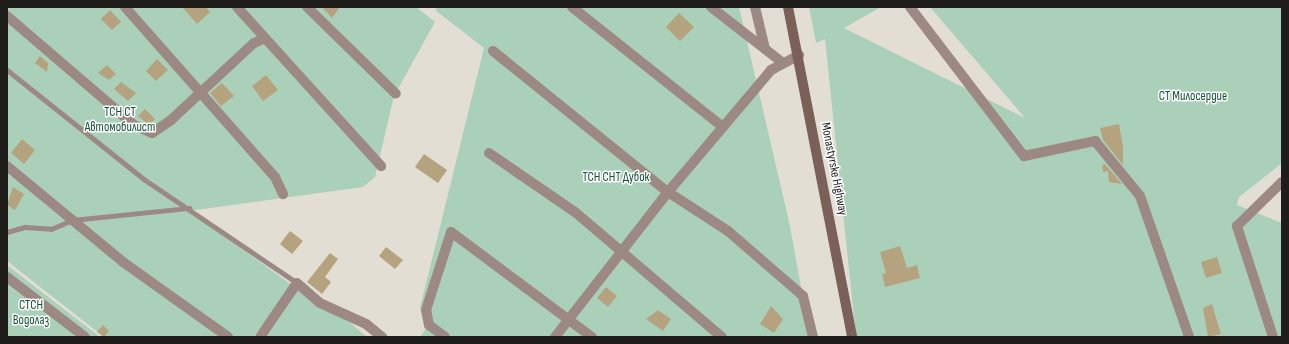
<!DOCTYPE html>
<meta charset="utf-8">
<style>
body{margin:0}
#map{position:relative;width:1289px;height:344px;overflow:hidden;background:#e3ded3;font-family:"Sofia Sans Condensed",sans-serif}
div>[style]{position:absolute}
.green>*{inset:0;background:#abd0b9}
.building>*{inset:0;background:#b5a37f}
.lane>*{height:5px;margin:-2.5px;padding:0 2.5px;transform-origin:2.5px;border-radius:2.5px;background:#9c8984}
.street>*{height:10px;margin:-5px;padding:0 5px;transform-origin:5px;border-radius:5px;background:#9c8984}
.secondary>*{height:10px;margin:-5px;padding:0 5px;transform-origin:5px;border-radius:5px;background:#7b6059}
span{translate:-50% -50%;white-space:nowrap;text-align:center;line-height:1.15;-webkit-text-stroke:3px #fff;paint-order:stroke}
.park-label{font-size:13px;color:#105233}
.street-label{font-size:13px;color:#1f1d19}
.frame{position:absolute;inset:0;border:8px solid #1f1d19;pointer-events:none}
</style>
<div id="map">
<div class="green">
<i style="clip-path:polygon(7px 7px,416px 7px,435px 22px,394px 96px,375px 177px,363px 187px,189px 211px,292px 285px,253px 337px,104px 337px,7px 261px)"></i>
<i style="clip-path:polygon(438px 7px,739px 7px,790px 226px,810px 337px,420px 337px,427px 327px,420px 308px,484px 48px,435px 10px)"></i>
<i style="clip-path:polygon(809px 7px,881px 7px,844px 28px,1025px 118px,930px 7px,1282px 7px,1282px 163px,1239px 197px,1237px 205px,1282px 223px,1282px 337px,856px 337px,825px 39px,816px 43px)"></i>
<i style="clip-path:polygon(7px 265px,100px 337px,7px 337px)"></i>
<i style="clip-path:polygon(301px 280px,322px 299px,367px 337px,257px 337px)"></i>
</div>
<div class="building">
<i style="clip-path:polygon(182px 7px,206px 7px,210px 12px,197px 24px)"></i>
<i style="clip-path:polygon(322px 7px,340px 7px,332px 18px)"></i>
<i style="clip-path:polygon(110px 10px,121px 22px,112px 30px,101px 19px)"></i>
<i style="clip-path:polygon(679px 13px,694px 27px,680px 41px,666px 27px)"></i>
<i style="clip-path:polygon(40px 56px,48px 63px,47px 72px,35px 63px)"></i>
<i style="clip-path:polygon(157px 59px,168px 70px,156px 81px,146px 71px)"></i>
<i style="clip-path:polygon(107px 65px,116px 74px,109px 80px,98px 73px)"></i>
<i style="clip-path:polygon(266px 75px,278px 90px,263px 101px,252px 86px)"></i>
<i style="clip-path:polygon(121px 82px,136px 93px,128px 101px,114px 89px)"></i>
<i style="clip-path:polygon(222px 83px,234px 96px,221px 106px,210px 93px)"></i>
<i style="clip-path:polygon(145px 109px,155px 119px,149px 125px,138px 116px)"></i>
<i style="clip-path:polygon(1119px 124px,1123px 147px,1123px 165px,1103px 140px,1100px 128px)"></i>
<i style="clip-path:polygon(22px 139px,35px 150px,24px 164px,11px 153px)"></i>
<i style="clip-path:polygon(424px 154px,447px 170px,438px 183px,415px 167px)"></i>
<i style="clip-path:polygon(1105px 164px,1122px 184px,1109px 182px,1108px 171px,1103px 172px,1102px 165px)"></i>
<i style="clip-path:polygon(13px 187px,24px 194px,15px 210px,7px 205px)"></i>
<i style="clip-path:polygon(290px 231px,303px 241px,292px 254px,280px 244px)"></i>
<i style="clip-path:polygon(900px 246px,907px 268px,917px 265px,920px 278px,885px 287px,882px 274px,886px 273px,880px 252px)"></i>
<i style="clip-path:polygon(386px 247px,403px 260px,395px 269px,379px 256px)"></i>
<i style="clip-path:polygon(330px 253px,338px 259px,325px 277px,331px 282px,322px 294px,307px 282px)"></i>
<i style="clip-path:polygon(1217px 257px,1222px 273px,1206px 278px,1201px 262px)"></i>
<i style="clip-path:polygon(606px 287px,617px 296px,608px 307px,597px 298px)"></i>
<i style="clip-path:polygon(1212px 304px,1221px 334px,1208px 337px,1203px 308px)"></i>
<i style="clip-path:polygon(771px 306px,783px 319px,774px 333px,760px 324px)"></i>
<i style="clip-path:polygon(658px 310px,671px 319px,663px 331px,646px 319px)"></i>
<i style="clip-path:polygon(103px 325px,109px 331px,104px 337px,97px 332px)"></i>
</div>
<div class="lane">
<i style="left:7px;top:70px;width:176px;rotate:38.6deg"></i>
<i style="left:145px;top:180px;width:184px;rotate:34.1deg"></i>
<i style="left:7px;top:232px;width:19px;rotate:-16deg"></i>
<i style="left:25px;top:227px;width:26px;rotate:4deg"></i>
<i style="left:51px;top:229px;width:23px;rotate:-23deg"></i>
<i style="left:72px;top:220px;width:118px;rotate:-5.9deg"></i>
</div>
<div class="street">
<i style="left:125px;top:7px;width:227px;rotate:48.6deg"></i>
<i style="left:275px;top:177px;width:19px;rotate:65deg"></i>
<i style="left:307px;top:7px;width:124px;rotate:44.3deg"></i>
<i style="left:572px;top:7px;width:193px;rotate:38.5deg"></i>
<i style="left:711px;top:7px;width:91px;rotate:37.9deg"></i>
<i style="left:755px;top:7px;width:43px;rotate:76.6deg"></i>
<i style="left:910px;top:7px;width:188px;rotate:52.6deg"></i>
<i style="left:1024px;top:156px;width:73px;rotate:-11.9deg"></i>
<i style="left:1095px;top:141px;width:71px;rotate:50.7deg"></i>
<i style="left:1140px;top:196px;width:149px;rotate:70.8deg"></i>
<i style="left:7px;top:16px;width:167px;rotate:40.6deg"></i>
<i style="left:134px;top:125px;width:20px;rotate:24deg"></i>
<i style="left:152px;top:133px;width:23px;rotate:-34deg"></i>
<i style="left:171px;top:120px;width:113px;rotate:-42.9deg"></i>
<i style="left:254px;top:43px;width:12px;rotate:-24deg"></i>
<i style="left:265px;top:38px;width:42px;rotate:-132.1deg"></i>
<i style="left:265px;top:38px;width:173px;rotate:47.8deg"></i>
<i style="left:493px;top:51px;width:225px;rotate:38.9deg"></i>
<i style="left:668px;top:192px;width:72px;rotate:33deg"></i>
<i style="left:728px;top:231px;width:99px;rotate:40.9deg"></i>
<i style="left:803px;top:296px;width:42px;rotate:76.3deg"></i>
<i style="left:489px;top:153px;width:104px;rotate:34.5deg"></i>
<i style="left:575px;top:212px;width:193px;rotate:40.4deg"></i>
<i style="left:7px;top:166px;width:151px;rotate:39.6deg"></i>
<i style="left:123px;top:262px;width:129px;rotate:35.5deg"></i>
<i style="left:7px;top:277px;width:98px;rotate:37.6deg"></i>
<i style="left:260px;top:337px;width:65px;rotate:-55.6deg"></i>
<i style="left:297px;top:283px;width:30px;rotate:41deg"></i>
<i style="left:320px;top:303px;width:51px;rotate:24.5deg"></i>
<i style="left:366px;top:324px;width:21px;rotate:39deg"></i>
<i style="left:445px;top:337px;width:20px;rotate:-143deg"></i>
<i style="left:429px;top:325px;width:15px;rotate:-101deg"></i>
<i style="left:426px;top:310px;width:82px;rotate:-72.2deg"></i>
<i style="left:451px;top:232px;width:176px;rotate:36.7deg"></i>
<i style="left:555px;top:337px;width:184px;rotate:-52.1deg"></i>
<i style="left:668px;top:192px;width:160px;rotate:-49.8deg"></i>
<i style="left:771px;top:70px;width:32px;rotate:-28deg"></i>
<i style="left:1273px;top:337px;width:117px;rotate:-108deg"></i>
<i style="left:1237px;top:226px;width:63px;rotate:-44.4deg"></i>
</div>
<div class="secondary">
<i style="left:788px;top:7px;width:336px;rotate:79deg"></i>
</div>
<div class="park-label">
<span style="left:1193px;top:96px">СТ Милосердие</span>
<span style="left:120px;top:120px">ТСН СТ<br>Автомобилист</span>
<span style="left:616px;top:177px">ТСН СНТ Дубок</span>
<span style="left:31px;top:313px">СТСН<br>Водолаз</span>
</div>
<div class="street-label">
<span style="left:834px;top:169px;rotate:79deg">Monastyrske Highway</span>
</div>
<div class="frame"></div>
</div>
